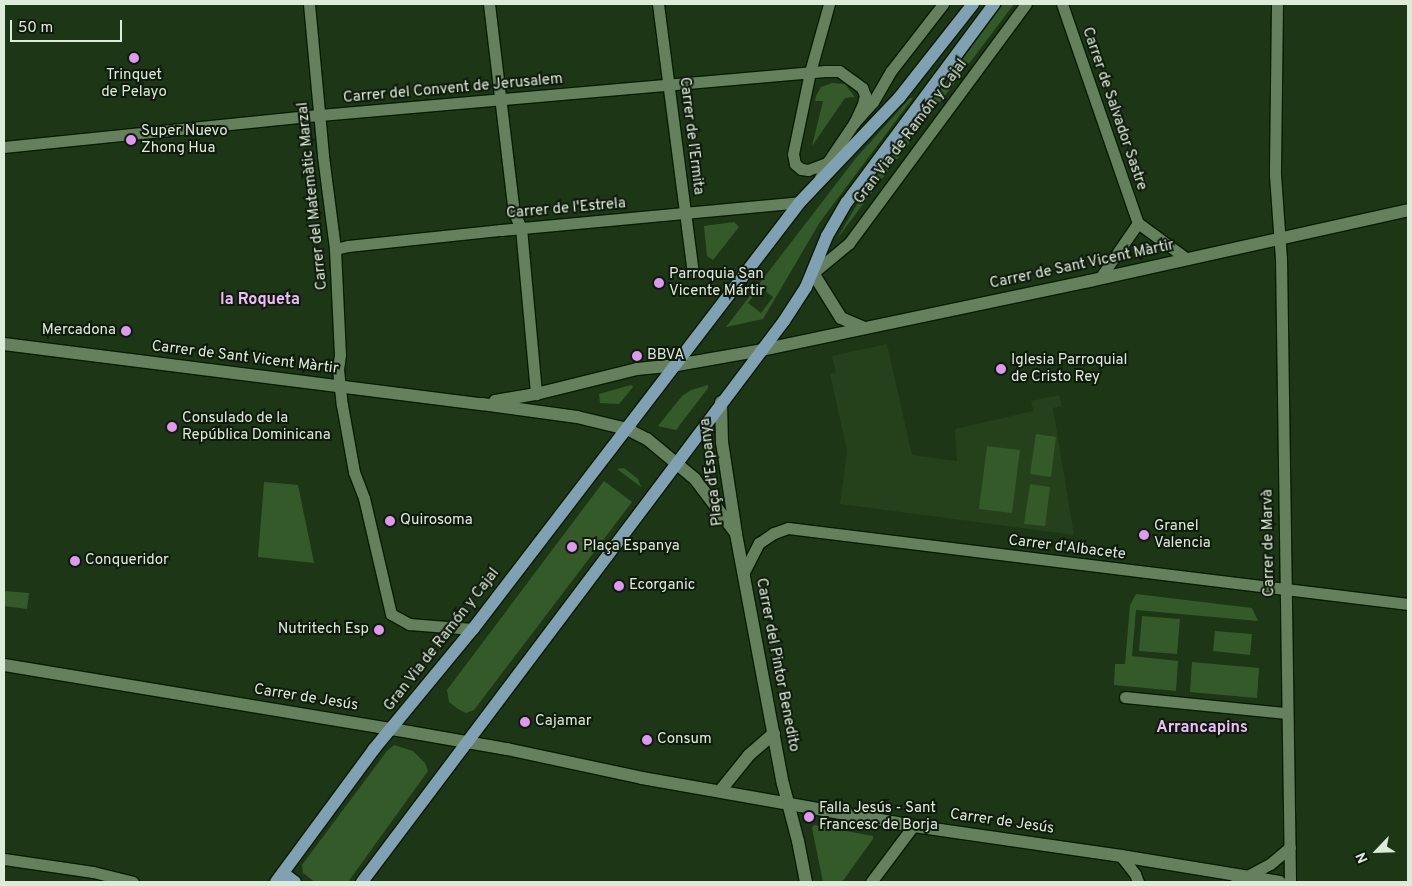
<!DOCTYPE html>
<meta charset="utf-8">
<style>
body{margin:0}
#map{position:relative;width:1412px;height:886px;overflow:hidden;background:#1d3616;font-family:Overpass,sans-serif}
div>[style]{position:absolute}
.built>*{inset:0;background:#24411b}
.green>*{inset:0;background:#355a2a}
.roads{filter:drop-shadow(1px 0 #061d01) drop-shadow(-1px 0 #061d01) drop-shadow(0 1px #061d01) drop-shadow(0 -1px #061d01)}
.minor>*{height:11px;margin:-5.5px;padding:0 5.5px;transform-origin:5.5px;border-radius:5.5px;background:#64805c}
.tertiary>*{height:12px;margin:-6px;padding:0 6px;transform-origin:6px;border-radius:6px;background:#64805c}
.secondary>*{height:12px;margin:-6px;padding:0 6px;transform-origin:6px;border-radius:6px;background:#64805c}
.primary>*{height:12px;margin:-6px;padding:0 6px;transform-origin:6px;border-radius:6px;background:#80a1b4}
.dots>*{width:14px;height:14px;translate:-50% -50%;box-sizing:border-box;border:2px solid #0f1a0c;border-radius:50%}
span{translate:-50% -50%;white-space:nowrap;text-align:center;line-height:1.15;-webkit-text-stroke:4px #0f1a0c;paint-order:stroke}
.poi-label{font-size:15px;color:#ddecd9}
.left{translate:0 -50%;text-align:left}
.right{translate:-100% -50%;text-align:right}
.street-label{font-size:15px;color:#ddecd9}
.neighbourhood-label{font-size:16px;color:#eebcfb;font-weight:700}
.frame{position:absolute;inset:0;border:5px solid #ddecd9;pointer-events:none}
.north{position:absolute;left:1352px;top:826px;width:50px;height:50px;-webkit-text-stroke:4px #0f1a0c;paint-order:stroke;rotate:246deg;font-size:14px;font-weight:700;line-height:20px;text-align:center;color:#ddecd9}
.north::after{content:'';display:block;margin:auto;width:18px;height:22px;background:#ddecd9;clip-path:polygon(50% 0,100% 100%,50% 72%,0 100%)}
.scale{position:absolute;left:10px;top:20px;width:112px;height:22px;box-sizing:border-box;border:2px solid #ddecd9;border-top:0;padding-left:6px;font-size:15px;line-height:18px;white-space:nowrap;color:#ddecd9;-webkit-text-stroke:4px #0f1a0c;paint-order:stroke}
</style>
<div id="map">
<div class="built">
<i style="clip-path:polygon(887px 344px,912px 455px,957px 461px,955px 429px,1033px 411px,1031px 401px,1059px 395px,1062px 406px,1053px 408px,1074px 535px,840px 504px,847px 451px,830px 374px,836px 373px,832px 356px)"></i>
</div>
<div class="green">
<i style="clip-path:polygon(1003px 4px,1014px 4px,836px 240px,862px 196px)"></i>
<i style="clip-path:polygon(832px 83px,845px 84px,855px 97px,845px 98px,812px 146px,823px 101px,815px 101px,816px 96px,821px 87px)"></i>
<i style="clip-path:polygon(evenodd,910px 98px,913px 98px,820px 222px,763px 319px,726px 327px,856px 158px,910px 98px,760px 287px,773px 297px,761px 313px,748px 303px,760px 287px)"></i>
<i style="clip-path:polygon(734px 222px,739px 227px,713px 260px,707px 256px,704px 226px)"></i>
<i style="clip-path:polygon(631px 385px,633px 387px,619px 404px,600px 403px,599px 394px)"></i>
<i style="clip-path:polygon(708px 385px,708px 388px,676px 430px,658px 426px,682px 396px,691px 390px)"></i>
<i style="clip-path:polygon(1036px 434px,1056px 437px,1051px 477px,1030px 474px)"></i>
<i style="clip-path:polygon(987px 446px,1020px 450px,1012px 513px,979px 509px)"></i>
<i style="clip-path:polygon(624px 468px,638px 479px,641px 487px,617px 469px)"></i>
<i style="clip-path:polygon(604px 481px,632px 502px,474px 710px,466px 713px,458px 709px,449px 702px,447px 690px)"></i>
<i style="clip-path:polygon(264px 482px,298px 485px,314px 563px,258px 557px)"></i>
<i style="clip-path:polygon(1030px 484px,1050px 487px,1045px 526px,1024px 524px)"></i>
<i style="clip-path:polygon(4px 591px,29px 593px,27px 609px,4px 606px)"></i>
<i style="clip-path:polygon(1136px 594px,1252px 608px,1258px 621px,1136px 610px,1132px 656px,1178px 661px,1176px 691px,1114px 685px,1115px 664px,1125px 664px,1130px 605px)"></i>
<i style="clip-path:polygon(1142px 616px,1180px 619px,1177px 654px,1139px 651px)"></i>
<i style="clip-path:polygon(1215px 631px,1252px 634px,1250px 655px,1213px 651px)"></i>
<i style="clip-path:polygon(1192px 662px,1259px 668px,1257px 698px,1190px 692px)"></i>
<i style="clip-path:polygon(394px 745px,413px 751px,425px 763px,428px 771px,348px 882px,315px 882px,303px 873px,302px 865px,387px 751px)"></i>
<i style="clip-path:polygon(814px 825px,873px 836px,873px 839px,842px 882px,823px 882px,812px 828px)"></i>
</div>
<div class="roads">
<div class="minor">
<i style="left:309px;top:4px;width:153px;rotate:84.7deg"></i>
<i style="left:323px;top:156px;width:94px;rotate:82.6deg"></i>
<i style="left:335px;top:249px;width:106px;rotate:87.3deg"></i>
<i style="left:340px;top:355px;width:14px;rotate:98deg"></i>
<i style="left:338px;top:369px;width:36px;rotate:84deg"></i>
<i style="left:342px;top:405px;width:68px;rotate:79.8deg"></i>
<i style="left:354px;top:472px;width:28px;rotate:69deg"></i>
<i style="left:364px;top:498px;width:119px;rotate:76.9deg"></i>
<i style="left:391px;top:614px;width:21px;rotate:29deg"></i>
<i style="left:409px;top:624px;width:64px;rotate:4.5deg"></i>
<i style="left:489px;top:4px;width:210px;rotate:83.2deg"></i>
<i style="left:514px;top:213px;width:17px;rotate:65deg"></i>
<i style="left:521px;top:228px;width:167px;rotate:84.8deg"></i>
<i style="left:658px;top:4px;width:271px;rotate:82.6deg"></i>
<i style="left:1062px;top:4px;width:232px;rotate:70.9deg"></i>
<i style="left:1138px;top:223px;width:61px;rotate:36.3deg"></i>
<i style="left:1277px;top:4px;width:171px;rotate:90.7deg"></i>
<i style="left:1275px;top:175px;width:83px;rotate:85.9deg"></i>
<i style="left:1281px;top:258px;width:624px;rotate:89.17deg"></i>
<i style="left:4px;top:147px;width:318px;rotate:-5.8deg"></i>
<i style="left:320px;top:115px;width:507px;rotate:-4.98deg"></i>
<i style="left:825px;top:71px;width:14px"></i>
<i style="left:839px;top:71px;width:29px;rotate:36deg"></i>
<i style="left:862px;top:88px;width:8px;rotate:67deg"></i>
<i style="left:865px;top:95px;width:9px;rotate:103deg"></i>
<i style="left:863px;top:104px;width:21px;rotate:115deg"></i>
<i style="left:827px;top:163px;width:20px;rotate:160deg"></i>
<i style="left:808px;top:170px;width:7px;rotate:-172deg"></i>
<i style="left:801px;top:169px;width:8px;rotate:-140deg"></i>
<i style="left:795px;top:164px;width:10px;rotate:-101deg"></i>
<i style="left:793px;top:154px;width:84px;rotate:-78.3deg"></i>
<i style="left:810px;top:72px;width:71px;rotate:-74.4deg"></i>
<i style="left:819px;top:180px;width:19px;rotate:-65deg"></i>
<i style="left:827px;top:163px;width:48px;rotate:-56deg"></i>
<i style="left:854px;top:123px;width:28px;rotate:-48deg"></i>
<i style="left:873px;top:102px;width:36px;rotate:-60deg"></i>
<i style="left:891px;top:71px;width:85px;rotate:-52.2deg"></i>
<i style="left:335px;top:249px;width:13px;rotate:-13deg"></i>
<i style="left:348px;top:246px;width:154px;rotate:-6deg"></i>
<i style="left:501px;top:230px;width:300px;rotate:-5.3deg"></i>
<i style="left:813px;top:273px;width:47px;rotate:-39.8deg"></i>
<i style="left:849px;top:243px;width:297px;rotate:-53.5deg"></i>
<i style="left:1100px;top:278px;width:67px;rotate:-55.4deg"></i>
<i style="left:743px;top:574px;width:35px;rotate:-63deg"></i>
<i style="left:759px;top:543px;width:18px;rotate:-34deg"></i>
<i style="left:774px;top:533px;width:15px;rotate:-20deg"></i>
<i style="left:788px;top:528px;width:625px;rotate:6.99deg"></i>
<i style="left:1125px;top:697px;width:162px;rotate:5.7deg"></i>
<i style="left:1121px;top:856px;width:23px;rotate:52deg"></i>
<i style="left:1135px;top:874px;width:9px;rotate:69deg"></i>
<i style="left:4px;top:859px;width:90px;rotate:8.3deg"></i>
<i style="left:93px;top:872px;width:41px;rotate:14deg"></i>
<i style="left:871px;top:882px;width:70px;rotate:-53.1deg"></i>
<i style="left:1236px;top:882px;width:38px;rotate:-28deg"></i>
<i style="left:1270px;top:864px;width:26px;rotate:-40deg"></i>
</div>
<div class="tertiary">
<i style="left:4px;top:344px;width:482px;rotate:7.2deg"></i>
<i style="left:482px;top:404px;width:96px;rotate:7.8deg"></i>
<i style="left:577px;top:417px;width:51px;rotate:13.5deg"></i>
<i style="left:495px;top:401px;width:42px;rotate:-9.7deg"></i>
<i style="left:536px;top:394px;width:104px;rotate:-13.9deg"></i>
<i style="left:637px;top:369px;width:40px;rotate:-5.7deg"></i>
<i style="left:4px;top:665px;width:393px;rotate:9.4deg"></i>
</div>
<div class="secondary">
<i style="left:813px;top:273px;width:53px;rotate:58.1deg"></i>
<i style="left:841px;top:318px;width:23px;rotate:23deg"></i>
<i style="left:677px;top:365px;width:86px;rotate:-10deg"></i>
<i style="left:762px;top:350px;width:334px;rotate:-11.9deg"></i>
<i style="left:1089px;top:281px;width:327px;rotate:-12.5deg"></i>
<i style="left:721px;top:402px;width:40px;rotate:88.6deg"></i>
<i style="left:722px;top:442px;width:93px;rotate:81.3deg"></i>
<i style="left:736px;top:534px;width:254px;rotate:79.4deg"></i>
<i style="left:783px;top:784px;width:59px;rotate:75.3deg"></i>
<i style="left:798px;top:841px;width:42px;rotate:79deg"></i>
<i style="left:627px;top:429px;width:22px;rotate:27deg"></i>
<i style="left:647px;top:439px;width:62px;rotate:39.8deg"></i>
<i style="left:695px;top:479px;width:66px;rotate:53deg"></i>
<i style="left:392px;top:729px;width:117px;rotate:9.9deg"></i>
<i style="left:507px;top:749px;width:138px;rotate:12.1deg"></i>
<i style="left:642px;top:778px;width:275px;rotate:10deg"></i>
<i style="left:913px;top:826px;width:210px;rotate:8.2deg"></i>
<i style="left:1121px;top:856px;width:161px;rotate:9.3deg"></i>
<i style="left:720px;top:791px;width:46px;rotate:-51.1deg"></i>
<i style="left:749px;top:755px;width:33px;rotate:-41deg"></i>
</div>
<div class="primary">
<i style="left:283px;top:873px;width:15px;rotate:37deg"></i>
<i style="left:276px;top:882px;width:165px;rotate:-53.6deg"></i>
<i style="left:374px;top:749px;width:156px;rotate:-50.5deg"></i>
<i style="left:473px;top:629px;width:538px;rotate:-52.55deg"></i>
<i style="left:800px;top:202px;width:144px;rotate:-46.4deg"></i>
<i style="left:899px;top:98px;width:120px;rotate:-51.8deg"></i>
<i style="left:362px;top:882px;width:702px;rotate:-53.05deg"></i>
<i style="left:784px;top:321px;width:40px;rotate:-57.1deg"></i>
<i style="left:806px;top:287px;width:55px;rotate:-67.6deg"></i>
<i style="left:827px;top:236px;width:39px;rotate:-60deg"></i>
<i style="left:847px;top:202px;width:247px;rotate:-53.4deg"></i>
</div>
</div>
<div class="dots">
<i style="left:134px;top:58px;background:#df98f2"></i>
<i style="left:131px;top:140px;background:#df98f2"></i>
<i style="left:659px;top:283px;background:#df98f2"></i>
<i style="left:126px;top:331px;background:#df98f2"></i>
<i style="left:637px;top:356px;background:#df98f2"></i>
<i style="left:1001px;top:369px;background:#df98f2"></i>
<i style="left:172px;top:427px;background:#df98f2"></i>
<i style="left:390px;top:521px;background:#df98f2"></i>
<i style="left:1144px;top:535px;background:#df98f2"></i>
<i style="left:572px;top:547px;background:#df98f2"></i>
<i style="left:75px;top:561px;background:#df98f2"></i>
<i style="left:619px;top:586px;background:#df98f2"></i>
<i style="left:379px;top:630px;background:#df98f2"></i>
<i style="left:525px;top:722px;background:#df98f2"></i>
<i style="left:647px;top:740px;background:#df98f2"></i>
<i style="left:809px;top:817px;background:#df98f2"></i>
</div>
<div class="poi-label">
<span style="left:134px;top:84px">Trinquet<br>de Pelayo</span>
<span class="left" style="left:141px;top:140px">Super Nuevo<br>Zhong Hua</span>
<span class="left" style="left:669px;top:283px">Parroquia San<br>Vicente Mártir</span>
<span class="right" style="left:116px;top:331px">Mercadona</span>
<span class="left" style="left:647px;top:356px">BBVA</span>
<span class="left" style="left:1011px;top:369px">Iglesia Parroquial<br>de Cristo Rey</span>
<span class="left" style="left:182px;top:427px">Consulado de la<br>República Dominicana</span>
<span class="left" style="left:400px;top:521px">Quirosoma</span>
<span class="left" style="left:1154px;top:535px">Granel<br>Valencia</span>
<span class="left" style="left:583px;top:547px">Plaça Espanya</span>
<span class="left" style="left:85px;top:561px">Conqueridor</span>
<span class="left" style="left:629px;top:586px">Ecorganic</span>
<span class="right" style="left:369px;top:630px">Nutritech Esp</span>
<span class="left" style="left:535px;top:722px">Cajamar</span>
<span class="left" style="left:657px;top:740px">Consum</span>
<span class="left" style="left:819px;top:817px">Falla Jesús - Sant<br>Francesc de Borja</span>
</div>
<div class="street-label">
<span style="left:453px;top:89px;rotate:-5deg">Carrer del Convent de Jerusalem</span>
<span style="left:1114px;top:109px;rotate:71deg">Carrer de Salvador Sastre</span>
<span style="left:911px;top:132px;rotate:-53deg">Gran Via de Ramón y Cajal</span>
<span style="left:691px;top:136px;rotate:83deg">Carrer de l'Ermita</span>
<span style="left:313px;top:196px;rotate:-96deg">Carrer del Matemàtic Marzal</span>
<span style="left:566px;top:209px;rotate:-5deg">Carrer de l'Estrela</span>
<span style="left:1082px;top:265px;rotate:-12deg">Carrer de Sant Vicent Màrtir</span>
<span style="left:245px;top:358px;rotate:7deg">Carrer de Sant Vicent Màrtir</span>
<span style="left:712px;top:472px;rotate:-97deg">Plaça d'Espanya</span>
<span style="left:1269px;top:543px;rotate:-91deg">Carrer de Marvà</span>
<span style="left:1067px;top:548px;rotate:7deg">Carrer d'Albacete</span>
<span style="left:442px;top:640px;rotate:-52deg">Gran Via de Ramón y Cajal</span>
<span style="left:777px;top:665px;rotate:79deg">Carrer del Pintor Benedito</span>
<span style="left:306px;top:698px;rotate:9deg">Carrer de Jesús</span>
<span style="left:1002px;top:822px;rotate:8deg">Carrer de Jesús</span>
</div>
<div class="neighbourhood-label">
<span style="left:260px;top:300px">la Roqueta</span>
<span style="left:1202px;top:728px">Arrancapins</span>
</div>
<div class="frame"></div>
<div class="north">N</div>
<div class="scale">50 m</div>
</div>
